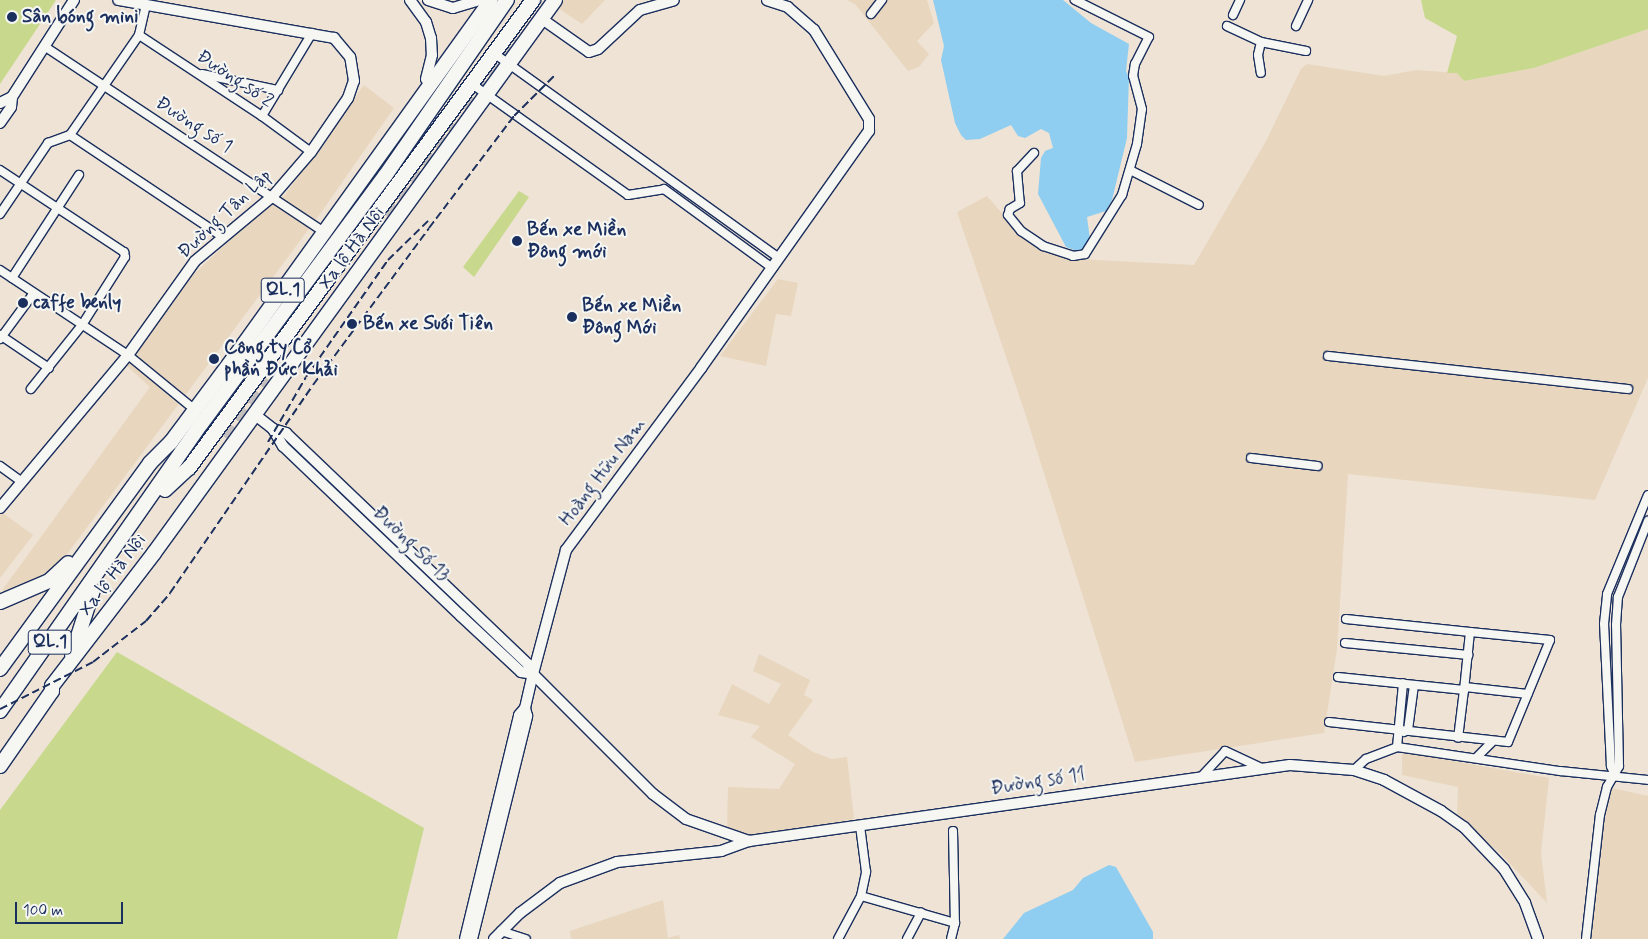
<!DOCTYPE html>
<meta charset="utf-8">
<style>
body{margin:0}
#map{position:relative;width:1648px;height:939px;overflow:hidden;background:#eee3d4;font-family:Mynerve,sans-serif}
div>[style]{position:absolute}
.built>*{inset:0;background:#e8d6bf}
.green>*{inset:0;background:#c8d98e}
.water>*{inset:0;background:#90cef1}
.highway-tunnel>*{height:14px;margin-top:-7px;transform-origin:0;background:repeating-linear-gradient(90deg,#c4bfbc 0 14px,transparent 0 21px)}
.roads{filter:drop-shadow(1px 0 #1b2f5e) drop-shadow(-1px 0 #1b2f5e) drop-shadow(0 1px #1b2f5e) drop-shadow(0 -1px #1b2f5e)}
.street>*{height:8px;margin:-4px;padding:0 4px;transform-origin:4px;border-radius:4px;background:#f6f6f2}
.secondary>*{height:10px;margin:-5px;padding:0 5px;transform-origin:5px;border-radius:5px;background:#f6f6f2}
.highway>*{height:14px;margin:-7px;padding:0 7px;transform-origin:7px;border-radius:7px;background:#f6f6f2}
.rail>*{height:2px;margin-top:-1px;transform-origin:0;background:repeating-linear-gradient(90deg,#1b2f5e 0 8px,transparent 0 12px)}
.dots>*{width:14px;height:14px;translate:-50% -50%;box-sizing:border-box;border:2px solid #f6f6f2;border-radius:50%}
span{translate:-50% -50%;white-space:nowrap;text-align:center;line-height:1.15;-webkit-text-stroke:4px #f6f6f2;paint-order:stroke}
.shield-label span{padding:1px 4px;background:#f6f6f2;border:1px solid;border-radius:4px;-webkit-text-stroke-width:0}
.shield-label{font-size:18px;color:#1b2f5e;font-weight:700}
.poi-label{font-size:19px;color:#1b2f5e;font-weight:700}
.left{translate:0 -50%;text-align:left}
.street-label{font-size:19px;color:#1b2f5e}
.scale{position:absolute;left:15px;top:902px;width:108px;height:22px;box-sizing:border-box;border:2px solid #1b2f5e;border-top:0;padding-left:6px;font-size:15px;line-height:18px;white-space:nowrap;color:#1b2f5e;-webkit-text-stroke:4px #f6f6f2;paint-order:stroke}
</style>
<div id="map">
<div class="built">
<i style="clip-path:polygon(564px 0,605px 0,582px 24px,558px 8px)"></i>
<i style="clip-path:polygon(847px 0,927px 0,934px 23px,917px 41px,929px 54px,919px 67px,908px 71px,855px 4px)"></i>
<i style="clip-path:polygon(1648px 29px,1648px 378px,1595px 500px,1348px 474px,1337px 649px,1324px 733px,1135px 762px,1026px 416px,957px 212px,987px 196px,1021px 235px,1075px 259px,1194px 265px,1266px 141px,1301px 69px,1307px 64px,1384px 76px,1416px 70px,1457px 73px,1464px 81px,1534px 68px)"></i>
<i style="clip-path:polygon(364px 85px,394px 108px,320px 214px,59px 565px,42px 581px,3px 597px,3px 589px,150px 387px,127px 366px,193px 275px,244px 227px,285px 195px)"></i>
<i style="clip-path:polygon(778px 279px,798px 283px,791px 316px,776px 314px,766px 366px,720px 356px)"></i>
<i style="clip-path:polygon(0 511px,33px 535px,0 578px)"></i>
<i style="clip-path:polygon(759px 654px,810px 680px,804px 695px,813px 700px,788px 735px,813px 752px,832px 759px,847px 757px,854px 819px,750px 837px,727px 830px,728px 787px,779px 789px,795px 764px,751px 737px,760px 726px,718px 715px,732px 684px,769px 704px,781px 684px,753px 671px)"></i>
<i style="clip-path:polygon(1402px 752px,1549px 778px,1541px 853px,1547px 903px,1500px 853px,1457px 816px,1458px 787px,1402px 775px)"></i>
<i style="clip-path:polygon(1607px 787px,1648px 796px,1648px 939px,1590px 939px)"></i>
<i style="clip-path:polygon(663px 900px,668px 938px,679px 935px,680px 939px,571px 939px,570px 931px)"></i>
</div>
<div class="green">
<i style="clip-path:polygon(0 0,56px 0,0 84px)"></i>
<i style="clip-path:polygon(1421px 0,1648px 0,1648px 29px,1534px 68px,1464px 81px,1457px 73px,1447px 73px,1457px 36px,1425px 18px)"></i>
<i style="clip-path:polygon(519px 191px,529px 197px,474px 277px,463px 267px)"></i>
<i style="clip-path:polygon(117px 652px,424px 828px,397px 939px,0 939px,0 810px)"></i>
</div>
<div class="water">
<i style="clip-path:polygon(933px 0,1063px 0,1091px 23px,1129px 44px,1126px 71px,1129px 77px,1127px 138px,1112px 200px,1106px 211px,1087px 217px,1090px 239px,1084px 248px,1077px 251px,1066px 247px,1038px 194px,1041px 158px,1045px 151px,1053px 148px,1049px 133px,1041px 129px,1025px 138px,1018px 136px,1011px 125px,980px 139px,966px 140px,961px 135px,955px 123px,941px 60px,944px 46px)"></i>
<i style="clip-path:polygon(1109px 865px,1116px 867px,1153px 932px,1153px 939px,1003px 939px,1024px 913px,1073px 890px,1083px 878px)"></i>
</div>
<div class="highway-tunnel">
<i style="left:466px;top:110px;width:87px;rotate:-53.9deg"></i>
<i style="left:388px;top:217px;width:114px;rotate:-53.5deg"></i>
<i style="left:227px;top:439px;width:72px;rotate:-54.1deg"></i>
</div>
<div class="roads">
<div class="street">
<i style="left:871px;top:14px;width:18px;rotate:-52deg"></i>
<i style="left:1233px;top:15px;width:17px;rotate:-65deg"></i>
<i style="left:1227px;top:26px;width:38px;rotate:25deg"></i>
<i style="left:1261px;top:42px;width:46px;rotate:11.3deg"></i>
<i style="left:1296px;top:26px;width:29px;rotate:-65deg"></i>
<i style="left:139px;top:35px;width:147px;rotate:33.4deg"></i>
<i style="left:262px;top:116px;width:61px;rotate:36.3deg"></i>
<i style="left:1261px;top:42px;width:13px;rotate:103deg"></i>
<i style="left:1258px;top:55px;width:18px;rotate:81deg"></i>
<i style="left:44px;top:46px;width:336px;rotate:33.6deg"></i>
<i style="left:495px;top:54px;width:348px;rotate:35.7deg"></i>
<i style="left:202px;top:74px;width:78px;rotate:11.9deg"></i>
<i style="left:472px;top:84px;width:191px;rotate:35.4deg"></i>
<i style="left:628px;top:195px;width:36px;rotate:-9deg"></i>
<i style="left:664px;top:189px;width:132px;rotate:36.1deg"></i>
<i style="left:262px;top:116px;width:97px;rotate:-58.9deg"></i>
<i style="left:70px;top:135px;width:184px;rotate:33.7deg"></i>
<i style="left:1034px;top:153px;width:25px;rotate:133deg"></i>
<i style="left:1017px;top:171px;width:32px;rotate:85deg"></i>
<i style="left:1020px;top:203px;width:12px;rotate:149deg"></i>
<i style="left:1010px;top:209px;width:6px;rotate:108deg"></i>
<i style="left:1008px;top:215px;width:21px;rotate:51deg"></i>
<i style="left:1021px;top:231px;width:27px;rotate:34deg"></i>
<i style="left:1043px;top:246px;width:32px;rotate:18deg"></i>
<i style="left:1073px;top:256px;width:12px;rotate:-9deg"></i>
<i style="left:1085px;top:254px;width:70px;rotate:-57.9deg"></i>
<i style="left:1122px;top:195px;width:53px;rotate:-73.6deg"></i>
<i style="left:1137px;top:144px;width:35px;rotate:-82deg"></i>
<i style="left:1142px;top:109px;width:34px;rotate:-105deg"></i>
<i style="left:1133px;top:76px;width:12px;rotate:-81deg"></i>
<i style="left:1135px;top:64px;width:30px;rotate:-63deg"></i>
<i style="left:1149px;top:37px;width:83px;rotate:-153.4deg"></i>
<i style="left:0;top:170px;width:149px;rotate:33.5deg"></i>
<i style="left:124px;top:252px;width:5px;rotate:79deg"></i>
<i style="left:125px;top:257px;width:80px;rotate:122.3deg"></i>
<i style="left:82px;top:325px;width:82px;rotate:128.6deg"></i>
<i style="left:1130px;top:170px;width:77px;rotate:26.9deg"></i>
<i style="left:0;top:214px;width:86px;rotate:-55.9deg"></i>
<i style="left:48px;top:143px;width:23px;rotate:-20deg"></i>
<i style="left:70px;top:135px;width:121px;rotate:-55.4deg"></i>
<i style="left:139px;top:35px;width:31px;rotate:-77deg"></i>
<i style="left:0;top:270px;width:154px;rotate:33.6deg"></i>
<i style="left:128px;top:355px;width:79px;rotate:39.3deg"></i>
<i style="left:12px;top:278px;width:123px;rotate:-57deg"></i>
<i style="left:0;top:335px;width:59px;rotate:34deg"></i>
<i style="left:0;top:339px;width:56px;rotate:-53.7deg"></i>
<i style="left:1328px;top:356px;width:302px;rotate:6.3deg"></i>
<i style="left:1251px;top:458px;width:67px;rotate:6.8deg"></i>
<i style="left:0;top:466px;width:26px;rotate:36deg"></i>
<i style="left:1346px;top:619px;width:125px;rotate:6deg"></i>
<i style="left:1470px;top:632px;width:58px;rotate:95.9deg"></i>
<i style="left:1345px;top:643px;width:124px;rotate:5.6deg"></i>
<i style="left:1338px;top:677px;width:127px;rotate:5.9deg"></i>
<i style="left:1464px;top:690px;width:48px;rotate:97.1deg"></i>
<i style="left:1465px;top:687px;width:63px;rotate:6.3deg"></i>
<i style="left:1329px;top:722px;width:180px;rotate:6.4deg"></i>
<i style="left:1508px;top:742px;width:110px;rotate:-67.6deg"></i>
<i style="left:1550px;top:640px;width:80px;rotate:-174.3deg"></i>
<i style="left:1404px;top:732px;width:4px;rotate:-27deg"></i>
<i style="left:1408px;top:730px;width:45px;rotate:-82.4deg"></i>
<i style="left:1397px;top:747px;width:64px;rotate:-84.6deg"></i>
<i style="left:1477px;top:757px;width:21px;rotate:-45deg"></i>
<i style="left:1354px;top:770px;width:16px;rotate:-43deg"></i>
<i style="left:1366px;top:759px;width:33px;rotate:-21deg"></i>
<i style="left:1397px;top:747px;width:165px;rotate:8.4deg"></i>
<i style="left:1560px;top:771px;width:88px;rotate:5.8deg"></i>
<i style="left:1202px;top:776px;width:34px;rotate:-47deg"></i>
<i style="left:1225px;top:751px;width:40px;rotate:25deg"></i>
<i style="left:1615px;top:776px;width:11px;rotate:-112deg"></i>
<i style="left:1611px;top:766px;width:142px;rotate:-92.8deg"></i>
<i style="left:1604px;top:624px;width:30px;rotate:-84deg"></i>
<i style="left:1607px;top:594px;width:107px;rotate:-67.5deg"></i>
<i style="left:953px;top:831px;width:92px;rotate:88.8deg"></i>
<i style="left:861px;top:896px;width:98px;rotate:16deg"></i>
<i style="left:955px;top:923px;width:16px;rotate:104deg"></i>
<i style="left:501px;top:931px;width:26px;rotate:18deg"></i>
<i style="left:838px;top:939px;width:49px;rotate:-61.9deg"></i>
<i style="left:861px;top:896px;width:25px;rotate:-78deg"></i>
<i style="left:866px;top:872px;width:46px;rotate:-97.4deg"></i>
<i style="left:907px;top:939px;width:30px;rotate:-62deg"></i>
<i style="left:1586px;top:939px;width:125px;rotate:-83.6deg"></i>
<i style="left:1600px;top:815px;width:29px;rotate:-76deg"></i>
<i style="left:1607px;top:787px;width:24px;rotate:-60deg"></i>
<i style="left:1619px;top:766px;width:141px;rotate:-91.2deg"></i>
<i style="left:1616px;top:625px;width:28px;rotate:-86deg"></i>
<i style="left:1618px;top:597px;width:82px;rotate:-68.5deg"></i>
</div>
<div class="secondary">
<i style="left:410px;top:0;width:27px;rotate:54deg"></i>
<i style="left:426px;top:22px;width:17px;rotate:73deg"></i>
<i style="left:431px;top:38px;width:17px;rotate:87deg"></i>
<i style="left:432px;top:55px;width:25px;rotate:104deg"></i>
<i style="left:428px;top:0;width:26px;rotate:18deg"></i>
<i style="left:453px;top:8px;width:27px;rotate:-17deg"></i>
<i style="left:542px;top:19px;width:57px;rotate:35.1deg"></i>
<i style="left:589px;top:52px;width:9px;rotate:-18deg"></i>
<i style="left:598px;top:49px;width:57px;rotate:-42.9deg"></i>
<i style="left:640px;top:10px;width:35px;rotate:-16deg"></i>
<i style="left:0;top:103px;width:13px;rotate:-27deg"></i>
<i style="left:0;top:123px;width:19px;rotate:-55deg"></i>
<i style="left:11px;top:107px;width:10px;rotate:-84deg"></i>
<i style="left:12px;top:97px;width:115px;rotate:-57.4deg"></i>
<i style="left:254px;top:414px;width:24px;rotate:38deg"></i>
<i style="left:273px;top:429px;width:14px;rotate:17deg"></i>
<i style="left:286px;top:433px;width:335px;rotate:43.7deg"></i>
<i style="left:528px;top:664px;width:11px;rotate:63deg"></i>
<i style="left:533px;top:674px;width:170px;rotate:45deg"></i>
<i style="left:653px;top:794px;width:41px;rotate:37.1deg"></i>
<i style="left:686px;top:819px;width:67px;rotate:19.2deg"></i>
<i style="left:273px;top:429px;width:20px;rotate:60deg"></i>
<i style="left:283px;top:446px;width:246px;rotate:43.7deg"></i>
<i style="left:461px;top:616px;width:82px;rotate:43deg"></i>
<i style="left:521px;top:672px;width:12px;rotate:9deg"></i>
<i style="left:0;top:508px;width:199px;rotate:-50.1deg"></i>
<i style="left:128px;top:355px;width:115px;rotate:-54.5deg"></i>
<i style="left:195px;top:261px;width:102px;rotate:-39.8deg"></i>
<i style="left:273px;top:196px;width:58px;rotate:-49.2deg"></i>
<i style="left:311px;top:152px;width:65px;rotate:-55.6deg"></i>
<i style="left:348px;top:98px;width:18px;rotate:-71deg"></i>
<i style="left:354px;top:81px;width:24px;rotate:-99deg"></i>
<i style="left:350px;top:57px;width:25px;rotate:-130deg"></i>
<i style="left:334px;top:38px;width:219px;rotate:-170deg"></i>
<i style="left:465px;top:939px;width:230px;rotate:-76.4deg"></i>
<i style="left:519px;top:715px;width:9px;rotate:-49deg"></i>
<i style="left:472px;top:939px;width:230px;rotate:-76.1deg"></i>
<i style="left:527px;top:716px;width:8px;rotate:-104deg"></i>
<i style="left:525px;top:708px;width:35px;rotate:-77deg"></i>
<i style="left:533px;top:674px;width:128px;rotate:-75.1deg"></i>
<i style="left:566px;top:550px;width:227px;rotate:-53.4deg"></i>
<i style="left:701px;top:368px;width:291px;rotate:-54.7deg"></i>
<i style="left:869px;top:131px;width:12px;rotate:-90deg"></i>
<i style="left:869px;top:119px;width:105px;rotate:-121.7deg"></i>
<i style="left:814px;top:30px;width:35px;rotate:-139deg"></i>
<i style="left:788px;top:7px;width:22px;rotate:-162deg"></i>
<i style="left:494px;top:939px;width:37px;rotate:-45deg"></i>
<i style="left:520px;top:913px;width:50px;rotate:-36.9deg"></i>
<i style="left:560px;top:883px;width:61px;rotate:-20.2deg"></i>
<i style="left:617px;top:862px;width:105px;rotate:-6deg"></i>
<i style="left:721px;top:851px;width:30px;rotate:-20deg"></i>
<i style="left:749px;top:841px;width:546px;rotate:-8deg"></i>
<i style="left:1290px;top:765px;width:64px;rotate:4.5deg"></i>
<i style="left:1354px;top:770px;width:32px;rotate:18deg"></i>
<i style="left:1384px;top:780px;width:65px;rotate:28.5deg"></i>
<i style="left:1441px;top:811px;width:28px;rotate:35deg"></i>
<i style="left:1464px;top:827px;width:58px;rotate:46.4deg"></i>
<i style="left:1504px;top:869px;width:40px;rotate:58deg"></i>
<i style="left:1525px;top:903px;width:38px;rotate:70deg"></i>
</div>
<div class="highway">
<i style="left:165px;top:490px;width:33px;rotate:-43deg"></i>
<i style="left:189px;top:468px;width:581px;rotate:-53.68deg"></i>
<i style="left:0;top:602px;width:53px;rotate:-23.2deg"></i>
<i style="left:49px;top:581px;width:26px;rotate:-43deg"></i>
<i style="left:72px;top:655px;width:68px;rotate:-72.1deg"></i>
<i style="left:0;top:669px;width:255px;rotate:-53.9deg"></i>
<i style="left:150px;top:463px;width:30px;rotate:-45deg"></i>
<i style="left:171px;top:442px;width:122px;rotate:-53.3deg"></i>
<i style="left:244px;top:344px;width:423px;rotate:-54.3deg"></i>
<i style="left:0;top:711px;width:352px;rotate:-55deg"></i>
<i style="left:202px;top:423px;width:307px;rotate:-53.5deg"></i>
<i style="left:385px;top:176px;width:214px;rotate:-55.3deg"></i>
<i style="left:0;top:766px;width:91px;rotate:-55.3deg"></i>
<i style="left:52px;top:691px;width:5px;rotate:-90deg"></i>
<i style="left:52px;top:686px;width:168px;rotate:-52.5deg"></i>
<i style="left:154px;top:553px;width:683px;rotate:-54.05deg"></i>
</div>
</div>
<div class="rail">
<i style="left:268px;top:442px;width:75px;rotate:-59.7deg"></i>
<i style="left:306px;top:377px;width:143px;rotate:-55deg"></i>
<i style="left:388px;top:260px;width:56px;rotate:-44.3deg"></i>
<i style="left:0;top:709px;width:104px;rotate:-26.8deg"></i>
<i style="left:93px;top:662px;width:67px;rotate:-37.7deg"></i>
<i style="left:146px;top:621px;width:37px;rotate:-49deg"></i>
<i style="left:170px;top:593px;width:252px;rotate:-55.5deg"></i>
<i style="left:313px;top:385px;width:195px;rotate:-53.5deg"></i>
<i style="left:429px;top:228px;width:141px;rotate:-52.8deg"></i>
<i style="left:514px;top:116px;width:58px;rotate:-45deg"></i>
</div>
<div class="dots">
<i style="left:12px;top:17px;background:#1b2f5e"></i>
<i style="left:517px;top:241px;background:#1b2f5e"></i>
<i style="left:23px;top:303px;background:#1b2f5e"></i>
<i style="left:572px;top:317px;background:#1b2f5e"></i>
<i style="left:352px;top:324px;background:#1b2f5e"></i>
<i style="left:214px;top:359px;background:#1b2f5e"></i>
</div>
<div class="shield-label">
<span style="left:283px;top:290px">QL.1</span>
<span style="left:50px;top:642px">QL.1</span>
</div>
<div class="poi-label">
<span class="left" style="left:22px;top:17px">Sân bóng mini</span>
<span class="left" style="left:527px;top:241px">Bến xe Miền<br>Đông mới</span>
<span class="left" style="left:33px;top:303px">caffe benly</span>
<span class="left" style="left:582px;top:317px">Bến xe Miền<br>Đông Mới</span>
<span class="left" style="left:363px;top:324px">Bến xe Suối Tiên</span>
<span class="left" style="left:224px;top:359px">Công ty Cổ<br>phần Đức Khải</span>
</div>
<div class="street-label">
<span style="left:235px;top:79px;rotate:34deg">Đường số 2</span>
<span style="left:194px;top:125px;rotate:33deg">Đường số 1</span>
<span style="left:225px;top:214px;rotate:-43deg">Đường Tân Lập</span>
<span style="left:352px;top:248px;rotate:-54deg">Xa lộ Hà Nội</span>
<span style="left:603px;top:472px;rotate:-53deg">Hoàng Hữu Nam</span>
<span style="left:411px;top:544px;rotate:44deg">Đường Số 13</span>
<span style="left:113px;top:575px;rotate:-53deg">Xa lộ Hà Nội</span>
<span style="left:1038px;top:782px;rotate:-9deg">Đường số 11</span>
</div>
<div class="scale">100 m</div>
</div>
